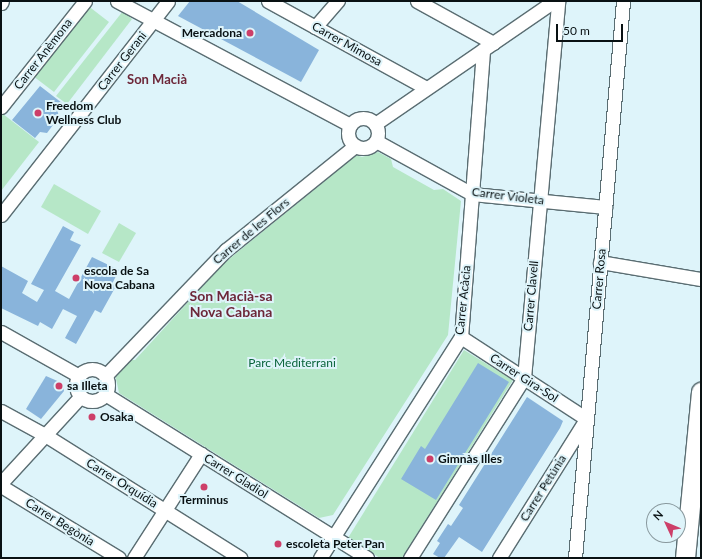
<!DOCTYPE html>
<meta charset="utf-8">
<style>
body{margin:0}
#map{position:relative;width:702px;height:559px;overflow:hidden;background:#def4fa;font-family:Lato,sans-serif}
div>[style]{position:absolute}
.green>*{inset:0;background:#b6e7c7}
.building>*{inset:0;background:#89b4db}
.roads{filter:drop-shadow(1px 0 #5a6d72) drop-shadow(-1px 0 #5a6d72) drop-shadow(0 1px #5a6d72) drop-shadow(0 -1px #5a6d72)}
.minor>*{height:13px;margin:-6.5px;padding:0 6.5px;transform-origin:6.5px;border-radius:6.5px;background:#fff}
.minor>.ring{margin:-6.5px;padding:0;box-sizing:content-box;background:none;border:13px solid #fff;border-radius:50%}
.highway>*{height:19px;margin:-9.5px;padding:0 9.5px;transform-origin:9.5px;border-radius:9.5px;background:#fff}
.dots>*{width:11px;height:11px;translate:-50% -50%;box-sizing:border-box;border:2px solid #def4fa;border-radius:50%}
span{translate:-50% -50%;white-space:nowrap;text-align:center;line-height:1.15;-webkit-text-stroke:4px #def4fa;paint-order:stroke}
.poi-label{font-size:12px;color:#091113;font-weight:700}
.right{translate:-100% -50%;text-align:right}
.left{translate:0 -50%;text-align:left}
.street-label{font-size:12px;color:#091113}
.park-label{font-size:12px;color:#09633a}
.neighbourhood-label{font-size:13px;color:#6d2739;font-weight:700}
.quarter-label{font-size:14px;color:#6d2739;font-weight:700}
.frame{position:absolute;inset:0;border:2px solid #091113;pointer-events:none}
.north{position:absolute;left:646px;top:503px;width:40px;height:40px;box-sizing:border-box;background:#def4fa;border:1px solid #89999e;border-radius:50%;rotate:314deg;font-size:11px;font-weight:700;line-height:16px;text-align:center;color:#091113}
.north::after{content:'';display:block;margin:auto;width:14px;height:18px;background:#cd3f69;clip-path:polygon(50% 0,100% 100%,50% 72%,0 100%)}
.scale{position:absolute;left:556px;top:24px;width:67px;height:18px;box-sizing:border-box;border:2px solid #091113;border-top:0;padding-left:5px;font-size:12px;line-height:14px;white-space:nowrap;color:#091113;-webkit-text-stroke:3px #def4fa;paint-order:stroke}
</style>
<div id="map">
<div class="green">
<i style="clip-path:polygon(87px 5px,109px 22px,54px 92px,33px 76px)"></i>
<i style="clip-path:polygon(123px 11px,132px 19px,67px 104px,56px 96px)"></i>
<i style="clip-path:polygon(3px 114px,39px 142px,1px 191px,1px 117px)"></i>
<i style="clip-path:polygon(378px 152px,391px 159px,393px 167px,434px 190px,443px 189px,461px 201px,448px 335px,333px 515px,319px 518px,119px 393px,115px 374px,127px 360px,135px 360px,223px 264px,331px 176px,334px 167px,353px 154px,362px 157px)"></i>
<i style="clip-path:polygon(54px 184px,101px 211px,88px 234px,41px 207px)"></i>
<i style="clip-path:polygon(119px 223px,136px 233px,119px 262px,102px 253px)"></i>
<i style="clip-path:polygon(464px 350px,513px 380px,402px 558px,380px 558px,348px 538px)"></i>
</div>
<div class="building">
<i style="clip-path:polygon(190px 1px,237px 1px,319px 50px,301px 82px,178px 16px)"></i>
<i style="clip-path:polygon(40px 86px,62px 103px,57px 109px,59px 117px,47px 133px,40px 132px,35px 138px,12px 120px)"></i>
<i style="clip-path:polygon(63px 226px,74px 232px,70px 240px,81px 245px,55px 291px,69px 299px,92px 257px,119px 270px,112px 284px,116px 286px,101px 313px,95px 310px,76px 344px,65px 338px,77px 316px,63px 309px,52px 329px,40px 322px,38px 326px,1px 308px,1px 266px,28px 281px,22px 293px,37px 302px,44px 290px,31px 284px)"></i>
<i style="clip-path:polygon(478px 363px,509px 382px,436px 500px,401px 479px,421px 446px,425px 449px)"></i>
<i style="clip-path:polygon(46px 376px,62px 383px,64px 391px,41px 419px,26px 409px)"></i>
<i style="clip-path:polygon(527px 397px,563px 421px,560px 428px,482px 552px,459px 537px,444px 558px,440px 558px,433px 554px,440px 543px,437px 541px,448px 524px,451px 526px,463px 508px,459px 505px)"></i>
</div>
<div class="roads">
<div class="minor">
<i style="left:117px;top:1px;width:264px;rotate:28deg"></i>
<i style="left:268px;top:1px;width:180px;rotate:28.8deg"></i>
<i style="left:417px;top:1px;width:87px;rotate:28.9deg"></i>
<i style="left:1px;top:3px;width:2px;rotate:-63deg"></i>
<i style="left:315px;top:27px;width:35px;rotate:-49deg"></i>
<i style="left:1px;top:107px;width:135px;rotate:-51.6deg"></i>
<i class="ring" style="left:348px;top:118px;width:17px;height:17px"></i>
<i style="left:375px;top:124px;width:217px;rotate:-34.5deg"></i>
<i style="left:376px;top:141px;width:110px;rotate:28.9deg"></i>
<i style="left:472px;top:194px;width:134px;rotate:5.6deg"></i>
<i style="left:1px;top:215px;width:271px;rotate:-52deg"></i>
<i style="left:600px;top:262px;width:102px;rotate:9.6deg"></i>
<i style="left:1px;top:332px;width:90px;rotate:29.4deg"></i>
<i style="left:461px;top:337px;width:150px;rotate:33.1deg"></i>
<i class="ring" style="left:76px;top:369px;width:19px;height:19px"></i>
<i style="left:105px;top:376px;width:175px;rotate:-46.2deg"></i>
<i style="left:226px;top:250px;width:166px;rotate:-38.9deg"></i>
<i style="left:105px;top:394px;width:309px;rotate:32deg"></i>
<i style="left:1px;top:411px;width:50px;rotate:28.6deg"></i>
<i style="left:45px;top:435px;width:231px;rotate:32.2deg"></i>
<i style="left:1px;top:483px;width:118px;rotate:-47.4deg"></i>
<i style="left:1px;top:486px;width:138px;rotate:31.4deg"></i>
<i style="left:134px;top:558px;width:124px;rotate:-57.2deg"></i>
<i style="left:320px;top:558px;width:262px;rotate:-57.5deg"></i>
<i style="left:461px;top:337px;width:288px;rotate:-85.6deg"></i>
<i style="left:410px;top:558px;width:213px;rotate:-57.7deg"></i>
<i style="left:524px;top:378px;width:379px;rotate:-84.8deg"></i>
<i style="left:499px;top:558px;width:162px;rotate:-57.9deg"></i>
<i style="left:575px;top:558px;width:559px;rotate:-85.07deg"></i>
</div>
<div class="highway">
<i style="left:685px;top:558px;width:167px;rotate:-84.5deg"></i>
</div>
</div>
<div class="dots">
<i style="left:250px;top:33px;background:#cd3f69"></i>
<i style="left:38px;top:113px;background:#cd3f69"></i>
<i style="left:76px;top:278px;background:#cd3f69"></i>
<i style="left:59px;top:386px;background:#cd3f69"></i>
<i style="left:92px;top:417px;background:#cd3f69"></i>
<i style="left:430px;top:459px;background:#cd3f69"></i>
<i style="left:204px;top:487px;background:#cd3f69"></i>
<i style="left:278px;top:544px;background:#cd3f69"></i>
</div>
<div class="poi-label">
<span class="right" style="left:242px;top:33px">Mercadona</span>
<span class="left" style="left:46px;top:113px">Freedom<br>Wellness Club</span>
<span class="left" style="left:84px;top:278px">escola de Sa<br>Nova Cabana</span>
<span class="left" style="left:67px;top:386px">sa Illeta</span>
<span class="left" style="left:100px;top:417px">Osaka</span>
<span class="left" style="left:438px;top:459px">Gimnàs Illes</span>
<span style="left:204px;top:500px">Terminus</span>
<span class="left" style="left:286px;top:544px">escoleta Peter Pan</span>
</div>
<div class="street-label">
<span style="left:347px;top:44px;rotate:29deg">Carrer Mimosa</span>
<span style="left:43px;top:54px;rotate:-52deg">Carrer Anèmona</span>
<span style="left:122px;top:61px;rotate:-52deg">Carrer Gerani</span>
<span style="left:508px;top:196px;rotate:7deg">Carrer Violeta</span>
<span style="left:251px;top:231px;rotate:-40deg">Carrer de les Flors</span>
<span style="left:599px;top:279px;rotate:-85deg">Carrer Rosa</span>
<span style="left:531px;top:296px;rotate:-85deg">Carrer Clavell</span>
<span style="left:463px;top:300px;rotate:-84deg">Carrer Acàcia</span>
<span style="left:524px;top:378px;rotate:33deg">Carrer Gira-Sol</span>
<span style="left:236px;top:476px;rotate:32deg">Carrer Gladiol</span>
<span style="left:122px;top:483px;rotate:32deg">Carrer Orquídia</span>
<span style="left:543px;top:488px;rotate:-58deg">Carrer Petúnia</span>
<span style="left:60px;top:522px;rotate:32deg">Carrer Begònia</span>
</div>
<div class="park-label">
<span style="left:292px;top:363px">Parc Mediterrani</span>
</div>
<div class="neighbourhood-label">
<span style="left:157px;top:79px">Son Macià</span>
</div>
<div class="quarter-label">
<span style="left:231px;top:304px">Son Macià-sa<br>Nova Cabana</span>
</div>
<div class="frame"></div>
<div class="north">N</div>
<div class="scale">50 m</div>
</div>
